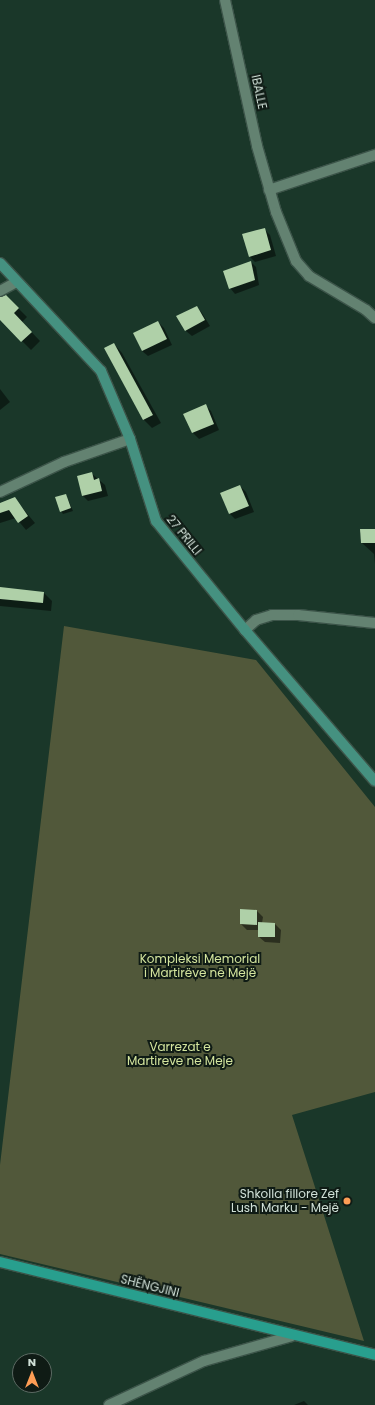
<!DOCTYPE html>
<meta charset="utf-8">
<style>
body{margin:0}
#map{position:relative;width:375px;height:1405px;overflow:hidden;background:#1a3729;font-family:Poppins,sans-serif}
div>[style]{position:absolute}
.green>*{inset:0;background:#51583a}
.shadow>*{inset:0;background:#0007}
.building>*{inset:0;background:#afd0a8}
.roads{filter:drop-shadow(1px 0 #3c5449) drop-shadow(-1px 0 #3c5449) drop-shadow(0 1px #3c5449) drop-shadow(0 -1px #3c5449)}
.street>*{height:10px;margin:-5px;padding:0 5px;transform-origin:5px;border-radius:5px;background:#638271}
.secondary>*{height:10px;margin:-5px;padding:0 5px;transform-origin:5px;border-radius:5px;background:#459180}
.primary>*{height:10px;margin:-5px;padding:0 5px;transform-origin:5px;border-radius:5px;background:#289f8e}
.dots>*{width:11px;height:11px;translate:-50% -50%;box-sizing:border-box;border:2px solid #0f1b15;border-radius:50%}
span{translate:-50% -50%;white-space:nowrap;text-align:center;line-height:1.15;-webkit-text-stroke:4px #0f1b15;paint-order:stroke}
.street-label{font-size:12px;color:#d0e0d7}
.park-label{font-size:12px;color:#d4e59e}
.poi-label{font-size:12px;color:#d0e0d7}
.right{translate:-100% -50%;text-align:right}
.north{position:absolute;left:12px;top:1353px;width:40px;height:40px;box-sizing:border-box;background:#0f1b15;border:1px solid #5c6a63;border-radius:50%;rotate:0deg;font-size:11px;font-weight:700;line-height:16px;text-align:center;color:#d0e0d7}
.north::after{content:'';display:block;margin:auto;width:14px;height:18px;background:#fd9d55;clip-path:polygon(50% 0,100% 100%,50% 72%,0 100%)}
</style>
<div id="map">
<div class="green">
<i style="clip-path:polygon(64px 626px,256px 660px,375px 807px,375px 1092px,292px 1115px,364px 1341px,0 1254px,0 1165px)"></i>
</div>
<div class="shadow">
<i style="clip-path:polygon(264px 229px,270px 235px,276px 256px,255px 262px,249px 256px)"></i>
<i style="clip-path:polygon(251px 262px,256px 267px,259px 285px,235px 294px,230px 288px)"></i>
<i style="clip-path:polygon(6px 296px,27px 317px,22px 322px,40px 341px,31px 350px,0 319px,0 298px)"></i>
<i style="clip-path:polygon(197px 307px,202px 313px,210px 326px,192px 336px,186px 331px,178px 316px)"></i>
<i style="clip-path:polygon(158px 322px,164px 328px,172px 345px,148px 356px,142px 351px)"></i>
<i style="clip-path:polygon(114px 344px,122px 353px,161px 423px,152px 428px,144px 420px)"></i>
<i style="clip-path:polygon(0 389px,10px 402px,0 410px)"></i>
<i style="clip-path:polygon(205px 405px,211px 411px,219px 430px,199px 439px,193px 433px,185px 415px)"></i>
<i style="clip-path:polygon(91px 473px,105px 485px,108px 496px,88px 501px,82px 495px)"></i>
<i style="clip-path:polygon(240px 486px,246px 492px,254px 512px,235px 519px,229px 513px)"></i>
<i style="clip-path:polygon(66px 495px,73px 511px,63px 514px,61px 511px)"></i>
<i style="clip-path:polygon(15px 499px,35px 523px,26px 530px,16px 518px,0 523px,0 504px)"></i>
<i style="clip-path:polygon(375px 522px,375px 564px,374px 554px,362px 543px,375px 530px)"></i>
<i style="clip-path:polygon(0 588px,44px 593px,52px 601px,51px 611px,0 606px)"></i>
<i style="clip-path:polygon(257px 911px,263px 917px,262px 923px,275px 924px,281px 930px,280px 943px,265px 942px,259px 937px,259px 930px,247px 930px,241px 924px)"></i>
<i style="clip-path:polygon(304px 1401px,308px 1405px,294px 1405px)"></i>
</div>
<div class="building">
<i style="clip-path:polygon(265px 228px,271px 250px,249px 257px,242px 234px)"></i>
<i style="clip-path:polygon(251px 261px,255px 280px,229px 289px,223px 271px)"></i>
<i style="clip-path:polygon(6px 295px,19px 308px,14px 313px,32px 332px,21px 342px,0 320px,0 297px)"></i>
<i style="clip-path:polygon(197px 306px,205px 320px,185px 331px,176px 316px)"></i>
<i style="clip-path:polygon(158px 321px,167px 339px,142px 351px,133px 333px)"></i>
<i style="clip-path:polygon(114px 343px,153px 415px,143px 420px,104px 348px)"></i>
<i style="clip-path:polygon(206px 404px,214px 424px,192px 433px,183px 414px)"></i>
<i style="clip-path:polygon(92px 472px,94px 480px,99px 478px,102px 491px,82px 496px,77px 476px)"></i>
<i style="clip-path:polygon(240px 485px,249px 506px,229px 514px,220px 493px)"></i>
<i style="clip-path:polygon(66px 494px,71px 508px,60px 512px,55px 497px)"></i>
<i style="clip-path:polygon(15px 497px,28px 516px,18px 523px,9px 510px,0 513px,0 503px)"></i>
<i style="clip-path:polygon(360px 529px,375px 529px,375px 543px,361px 543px)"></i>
<i style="clip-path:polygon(0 587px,44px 592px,43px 603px,0 599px)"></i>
<i style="clip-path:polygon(240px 909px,257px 910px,257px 925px,240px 924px)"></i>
<i style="clip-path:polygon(258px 922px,275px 923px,275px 937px,258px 937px)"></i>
</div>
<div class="roads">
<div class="street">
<i style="left:225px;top:0;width:149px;rotate:77.6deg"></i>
<i style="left:257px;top:146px;width:69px;rotate:73.9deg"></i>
<i style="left:276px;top:212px;width:53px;rotate:67.8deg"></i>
<i style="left:296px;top:261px;width:20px;rotate:49deg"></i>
<i style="left:309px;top:276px;width:66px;rotate:30.8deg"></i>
<i style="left:366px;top:310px;width:12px;rotate:42deg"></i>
<i style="left:269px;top:190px;width:112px;rotate:-18.3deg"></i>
<i style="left:0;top:291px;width:18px;rotate:-29deg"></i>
<i style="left:0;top:492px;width:71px;rotate:-25.1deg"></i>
<i style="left:64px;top:462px;width:70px;rotate:-19.2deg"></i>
<i style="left:245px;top:630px;width:15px;rotate:-42deg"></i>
<i style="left:256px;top:620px;width:17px;rotate:-17deg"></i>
<i style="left:272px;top:615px;width:26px"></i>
<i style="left:298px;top:615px;width:77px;rotate:5.9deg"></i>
<i style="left:109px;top:1405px;width:105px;rotate:-24.9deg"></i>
<i style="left:204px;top:1361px;width:91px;rotate:-15.9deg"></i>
</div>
<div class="secondary">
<i style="left:0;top:263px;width:148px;rotate:46.9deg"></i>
<i style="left:101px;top:371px;width:74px;rotate:66.9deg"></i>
<i style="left:130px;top:439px;width:86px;rotate:72.4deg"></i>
<i style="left:156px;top:521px;width:141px;rotate:50.8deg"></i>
<i style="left:245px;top:630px;width:199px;rotate:49.3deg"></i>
</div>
<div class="primary">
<i style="left:0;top:1262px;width:386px;rotate:13.9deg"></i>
</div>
</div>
<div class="dots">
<i style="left:347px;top:1201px;background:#fd9d55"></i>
</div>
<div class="street-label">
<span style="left:259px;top:92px;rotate:78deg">IBALLE</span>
<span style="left:184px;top:535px;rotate:51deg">27 PRILLI</span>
<span style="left:150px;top:1286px;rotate:14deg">SHËNGJINI</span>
</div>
<div class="park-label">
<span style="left:200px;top:966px">Kompleksi Memorial<br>i Martirëve në Mejë</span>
<span style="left:180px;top:1054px">Varrezat e<br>Martireve ne Meje</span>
</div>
<div class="poi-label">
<span class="right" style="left:339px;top:1201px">Shkolla fillore Zef<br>Lush Marku - Mejë</span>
</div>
<div class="north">N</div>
</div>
